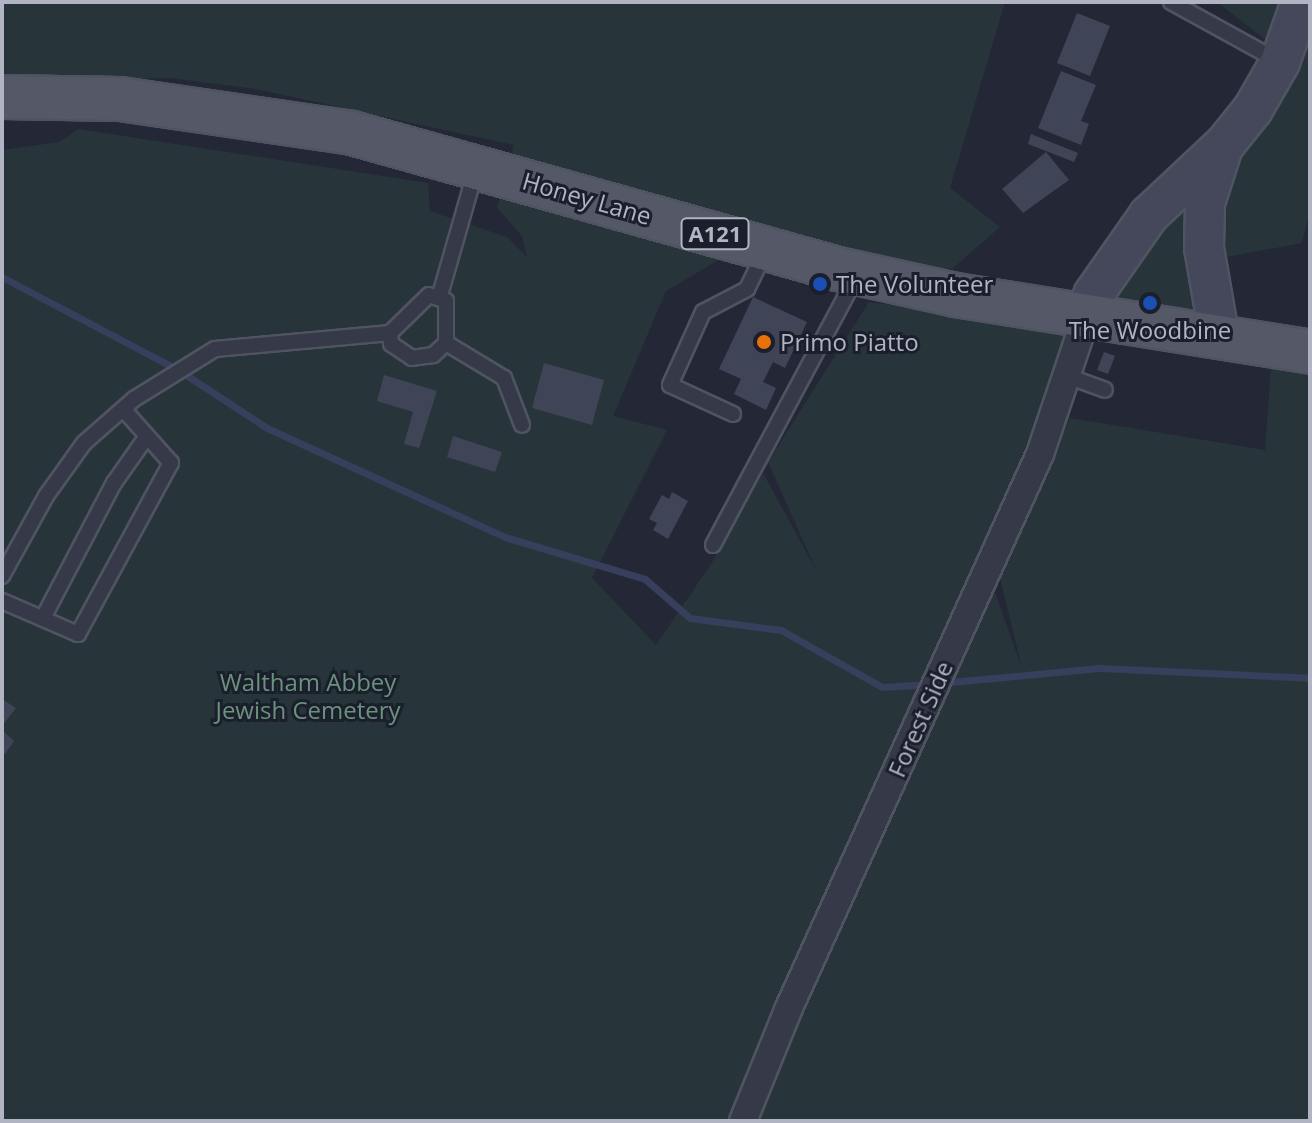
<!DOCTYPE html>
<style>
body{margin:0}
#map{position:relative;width:1312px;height:1123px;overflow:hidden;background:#232736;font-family:"Open Sans",sans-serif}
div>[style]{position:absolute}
.green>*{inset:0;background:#27353a}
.stream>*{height:7px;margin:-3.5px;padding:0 3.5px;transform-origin:3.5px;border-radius:3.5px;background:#373f5c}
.building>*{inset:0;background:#3f4456}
.roads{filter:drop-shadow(2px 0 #505462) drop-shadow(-2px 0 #505462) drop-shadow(0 2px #505462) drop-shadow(0 -2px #505462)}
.lane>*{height:14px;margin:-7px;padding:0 7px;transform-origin:7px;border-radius:7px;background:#363947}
.street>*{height:26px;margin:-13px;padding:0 13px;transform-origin:13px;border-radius:13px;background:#363947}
.secondary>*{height:38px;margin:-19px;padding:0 19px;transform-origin:19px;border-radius:19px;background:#44485a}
.primary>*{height:42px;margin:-21px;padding:0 21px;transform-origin:21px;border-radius:21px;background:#545867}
.dots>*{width:22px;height:22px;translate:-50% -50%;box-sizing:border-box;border:4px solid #1b1f2c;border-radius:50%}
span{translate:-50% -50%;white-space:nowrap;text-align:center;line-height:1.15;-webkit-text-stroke:6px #1b1f2c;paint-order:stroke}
.shield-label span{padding:2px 6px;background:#1b1f2c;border:2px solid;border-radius:6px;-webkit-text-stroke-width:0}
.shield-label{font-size:22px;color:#b0b4c3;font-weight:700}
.street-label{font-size:24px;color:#b0b4c3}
.poi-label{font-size:24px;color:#b0b4c3}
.left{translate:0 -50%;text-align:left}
.park-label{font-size:24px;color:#6a927c}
.frame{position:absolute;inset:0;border:4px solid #b0b4c3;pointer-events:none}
</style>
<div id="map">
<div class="green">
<i style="clip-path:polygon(2px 2px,1005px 2px,950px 188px,1000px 227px,952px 269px,906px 267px,766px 232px,666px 291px,613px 416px,667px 430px,592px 578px,656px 645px,713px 561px,763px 473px,817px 572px,768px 462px,869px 302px,1072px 330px,982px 555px,1022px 669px,998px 569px,1070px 418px,1265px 450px,1272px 352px,1310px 360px,1310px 1121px,2px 1121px,2px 150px,59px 142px,79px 129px,428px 183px,430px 211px,507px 237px,527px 257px,522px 236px,497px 208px,514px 145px,256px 89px,170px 78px,2px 81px)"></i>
<i style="clip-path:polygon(1217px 2px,1310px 2px,1310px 209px,1302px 243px,1215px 259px,1227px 152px,1294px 62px)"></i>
<i style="clip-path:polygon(1184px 203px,1192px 224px,1195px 307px,1182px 311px,1117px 301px,1113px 293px,1118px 279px)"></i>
</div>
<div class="stream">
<i style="left:2px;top:277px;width:201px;rotate:27.8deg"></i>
<i style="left:180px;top:371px;width:104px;rotate:33.2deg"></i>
<i style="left:267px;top:428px;width:262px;rotate:24.6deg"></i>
<i style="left:505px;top:537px;width:146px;rotate:16.7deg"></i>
<i style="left:645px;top:579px;width:60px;rotate:40.9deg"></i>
<i style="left:690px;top:618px;width:92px;rotate:7.5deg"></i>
<i style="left:781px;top:630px;width:116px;rotate:29.4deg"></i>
<i style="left:882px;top:687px;width:47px;rotate:-3.7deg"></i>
<i style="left:941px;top:683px;width:161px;rotate:-5.4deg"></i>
<i style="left:1101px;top:668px;width:209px;rotate:2.7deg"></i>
</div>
<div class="building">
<i style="clip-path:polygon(1077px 13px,1110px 26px,1090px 76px,1057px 63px)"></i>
<i style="clip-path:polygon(1061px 71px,1096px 85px,1081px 121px,1089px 124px,1081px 145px,1038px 128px)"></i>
<i style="clip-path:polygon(1031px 134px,1078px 153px,1074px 162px,1028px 144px)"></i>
<i style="clip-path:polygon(1046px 152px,1069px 180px,1023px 213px,1002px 189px)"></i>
<i style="clip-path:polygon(753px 297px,807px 322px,785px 368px,773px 362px,763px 382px,776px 388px,766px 410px,734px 394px,741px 379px,719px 369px)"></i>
<i style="clip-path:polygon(1104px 352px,1115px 356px,1108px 374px,1097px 370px)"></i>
<i style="clip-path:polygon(544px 363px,604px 380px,592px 425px,532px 408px)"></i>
<i style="clip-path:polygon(384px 375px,437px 391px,419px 448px,404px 444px,413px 412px,377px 401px)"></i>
<i style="clip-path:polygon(453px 436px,502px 452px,495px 472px,447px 457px)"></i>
<i style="clip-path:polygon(672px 492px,688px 501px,668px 539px,653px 530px,657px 523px,649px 519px,662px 495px,669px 499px)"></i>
<i style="clip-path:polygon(2px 699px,16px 708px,2px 726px)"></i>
<i style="clip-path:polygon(2px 730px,14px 741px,5px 754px,2px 753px)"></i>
</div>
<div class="roads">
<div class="lane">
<i style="left:1171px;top:2px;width:124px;rotate:28.8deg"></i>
<i style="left:429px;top:295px;width:18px;rotate:19deg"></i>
<i style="left:446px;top:301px;width:42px;rotate:90deg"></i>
<i style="left:446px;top:343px;width:18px;rotate:137deg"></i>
<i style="left:433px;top:355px;width:21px;rotate:172deg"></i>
<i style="left:412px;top:358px;width:25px;rotate:-146deg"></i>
<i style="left:391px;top:344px;width:11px;rotate:-95deg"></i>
<i style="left:390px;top:333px;width:54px;rotate:-44.3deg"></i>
<i style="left:440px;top:295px;width:127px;rotate:-74deg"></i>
<i style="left:446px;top:343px;width:68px;rotate:31.1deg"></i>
<i style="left:504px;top:378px;width:50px;rotate:69deg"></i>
<i style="left:1070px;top:377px;width:37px;rotate:20deg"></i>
<i style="left:733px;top:414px;width:69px;rotate:-155.3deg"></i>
<i style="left:670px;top:385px;width:80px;rotate:-65.7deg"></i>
<i style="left:703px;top:312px;width:50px;rotate:-27.6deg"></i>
<i style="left:747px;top:289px;width:41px;rotate:-64.1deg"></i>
<i style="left:713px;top:545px;width:304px;rotate:-61.9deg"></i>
<i style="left:2px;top:576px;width:91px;rotate:-61.2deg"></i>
<i style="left:46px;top:496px;width:65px;rotate:-54.4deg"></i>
<i style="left:84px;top:443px;width:67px;rotate:-41.3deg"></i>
<i style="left:134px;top:399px;width:95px;rotate:-31.7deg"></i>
<i style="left:215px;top:349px;width:176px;rotate:-5.2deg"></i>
<i style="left:2px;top:601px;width:83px;rotate:23.5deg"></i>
<i style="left:78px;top:634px;width:195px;rotate:-61.5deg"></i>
<i style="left:171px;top:463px;width:72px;rotate:-131.6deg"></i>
<i style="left:43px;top:618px;width:153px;rotate:-62.3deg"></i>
<i style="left:114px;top:483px;width:57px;rotate:-54.9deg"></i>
</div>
<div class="street">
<i style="left:743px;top:1121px;width:120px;rotate:-67.9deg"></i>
<i style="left:788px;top:1010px;width:610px;rotate:-65.62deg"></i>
<i style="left:1040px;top:454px;width:148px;rotate:-71.4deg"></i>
</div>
<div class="secondary">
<i style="left:1087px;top:314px;width:20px;rotate:-72deg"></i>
<i style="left:1093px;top:295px;width:98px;rotate:-55deg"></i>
<i style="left:1149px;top:215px;width:104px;rotate:-43.1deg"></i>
<i style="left:1225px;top:144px;width:45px;rotate:-51.3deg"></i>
<i style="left:1253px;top:109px;width:54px;rotate:-60.1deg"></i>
<i style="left:1280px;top:62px;width:64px;rotate:-70.7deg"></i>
<i style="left:1219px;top:334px;width:87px;rotate:-99.9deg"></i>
<i style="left:1204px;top:248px;width:45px;rotate:-88.7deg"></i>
<i style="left:1205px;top:203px;width:56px;rotate:-72.2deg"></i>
</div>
<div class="primary">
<i style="left:2px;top:97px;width:118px;rotate:1deg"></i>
<i style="left:120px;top:99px;width:234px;rotate:8.3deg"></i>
<i style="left:352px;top:133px;width:505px;rotate:15.63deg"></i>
<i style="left:838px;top:269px;width:121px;rotate:12.4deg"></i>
<i style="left:956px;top:295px;width:359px;rotate:9.1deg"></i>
</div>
</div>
<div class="dots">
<i style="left:820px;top:284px;background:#1a4fb4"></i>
<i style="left:1150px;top:303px;background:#1a4fb4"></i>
<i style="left:764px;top:342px;background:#e8710a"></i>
</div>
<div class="shield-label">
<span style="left:715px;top:234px">A121</span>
</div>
<div class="street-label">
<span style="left:587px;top:198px;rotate:16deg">Honey Lane</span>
<span style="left:920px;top:719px;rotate:-66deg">Forest Side</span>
</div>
<div class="poi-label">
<span class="left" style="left:836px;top:284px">The Volunteer</span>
<span style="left:1150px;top:330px">The Woodbine</span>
<span class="left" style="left:780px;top:342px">Primo Piatto</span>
</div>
<div class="park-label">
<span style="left:308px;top:696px">Waltham Abbey<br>Jewish Cemetery</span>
</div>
<div class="frame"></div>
</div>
